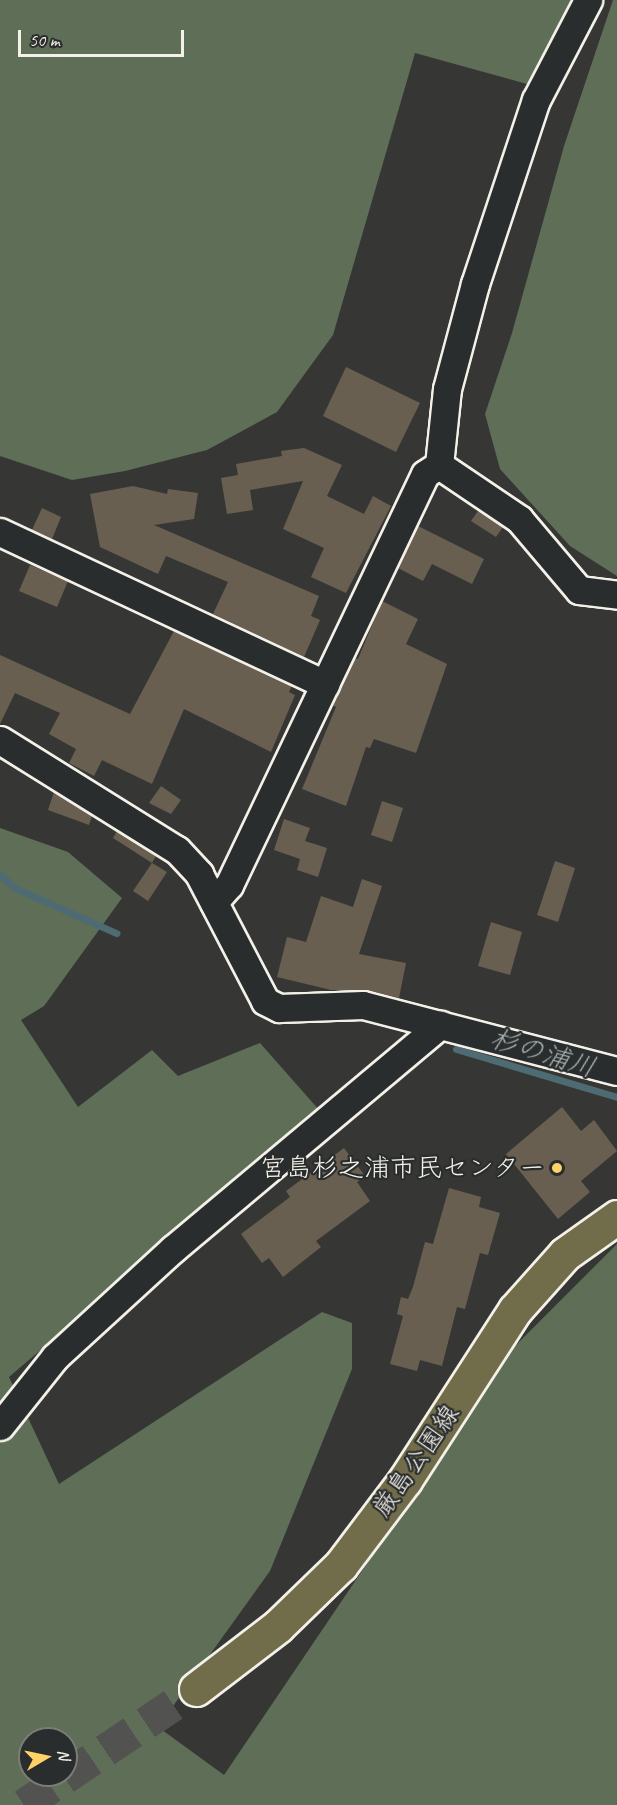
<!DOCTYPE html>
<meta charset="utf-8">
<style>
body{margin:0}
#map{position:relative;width:617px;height:1805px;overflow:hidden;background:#363735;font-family:Caveat,"Klee One",sans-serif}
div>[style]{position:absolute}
.green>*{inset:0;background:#5e6e57}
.stream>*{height:7px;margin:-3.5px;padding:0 3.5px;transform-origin:3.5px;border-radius:3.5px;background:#4e6b73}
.building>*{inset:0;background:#685f50}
.primary-tunnel>*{height:33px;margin-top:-16.5px;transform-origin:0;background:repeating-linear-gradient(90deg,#525350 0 33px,transparent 0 49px)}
.roads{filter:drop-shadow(2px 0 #f4f1e8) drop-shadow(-2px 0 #f4f1e8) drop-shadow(0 2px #f4f1e8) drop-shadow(0 -2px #f4f1e8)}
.street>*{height:27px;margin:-13.5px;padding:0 13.5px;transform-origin:13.5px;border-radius:13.5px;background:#2a2d2e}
.primary>*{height:33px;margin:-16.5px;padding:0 16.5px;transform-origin:16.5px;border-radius:16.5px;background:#716d4b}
.dots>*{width:16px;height:16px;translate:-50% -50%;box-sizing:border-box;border:3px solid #2a2d2e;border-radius:50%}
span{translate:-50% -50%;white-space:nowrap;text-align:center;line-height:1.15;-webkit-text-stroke:4.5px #2a2d2e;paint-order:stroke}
.poi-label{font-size:26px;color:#f4f1e8}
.right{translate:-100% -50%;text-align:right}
.street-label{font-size:26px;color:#f4f1e8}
.water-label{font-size:27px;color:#a9b5b3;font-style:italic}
.north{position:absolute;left:18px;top:1727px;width:60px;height:60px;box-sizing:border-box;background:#2a2d2e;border:2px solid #7b7b78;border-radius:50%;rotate:81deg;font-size:16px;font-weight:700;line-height:24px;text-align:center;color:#f4f1e8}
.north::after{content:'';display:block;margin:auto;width:21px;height:27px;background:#ffd166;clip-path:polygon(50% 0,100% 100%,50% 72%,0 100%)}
.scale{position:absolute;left:18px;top:30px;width:166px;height:27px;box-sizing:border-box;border:3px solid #f4f1e8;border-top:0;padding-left:8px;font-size:18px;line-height:21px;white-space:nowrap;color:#f4f1e8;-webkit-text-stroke:4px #2a2d2e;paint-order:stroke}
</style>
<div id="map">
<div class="green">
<i style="clip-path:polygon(0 0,575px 0,534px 86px,415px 53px,333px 335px,277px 412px,207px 450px,125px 471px,72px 480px,0 456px)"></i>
<i style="clip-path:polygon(613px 0,617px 0,617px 576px,570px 546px,500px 469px,485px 414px,512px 333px,564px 146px)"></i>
<i style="clip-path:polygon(evenodd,0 828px,68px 852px,122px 898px,44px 1006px,21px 1020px,78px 1107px,152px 1050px,178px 1076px,260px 1043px,320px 1111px,9px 1377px,59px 1484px,322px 1312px,352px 1323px,352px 1369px,270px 1571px,158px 1727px,224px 1775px,512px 1349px,617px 1244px,617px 1805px,0 1805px,0 828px,30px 1739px,66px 1739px,66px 1775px,30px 1775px,30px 1739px)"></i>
</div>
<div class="stream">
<i style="left:0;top:875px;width:20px;rotate:41deg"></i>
<i style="left:15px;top:888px;width:111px;rotate:24deg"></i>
<i style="left:456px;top:1049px;width:168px;rotate:16.6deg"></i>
</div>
<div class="building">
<i style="clip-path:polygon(346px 367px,420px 403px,396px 452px,323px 416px)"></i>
<i style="clip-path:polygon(304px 448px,342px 465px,327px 496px,364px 514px,373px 496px,391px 506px,346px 593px,311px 577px,324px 548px,283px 529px,303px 481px,250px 490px,253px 510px,227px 514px,221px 478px,238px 475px,236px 464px,282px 456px,281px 451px)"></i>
<i style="clip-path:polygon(133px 486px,167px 494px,168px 489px,198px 493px,194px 519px,154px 525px,319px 596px,311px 616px,320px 620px,304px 657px,213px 614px,228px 582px,166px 556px,158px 574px,100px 547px,90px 494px)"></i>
<i style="clip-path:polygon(42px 508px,61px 517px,52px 539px,32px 530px)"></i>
<i style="clip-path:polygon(478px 511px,503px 527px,496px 537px,471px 521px)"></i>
<i style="clip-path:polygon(418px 526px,484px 559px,472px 584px,432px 564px,423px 581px,398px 568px)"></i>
<i style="clip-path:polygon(30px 565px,68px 581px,57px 607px,19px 591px)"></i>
<i style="clip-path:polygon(382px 601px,418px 619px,406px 644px,447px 664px,416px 753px,374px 739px,370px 748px,366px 747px,346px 806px,302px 789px,336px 707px,332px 705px,355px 658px,358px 659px)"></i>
<i style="clip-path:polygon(174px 631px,292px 686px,289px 692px,295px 695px,271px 752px,184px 709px,152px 784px,102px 760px,94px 776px,69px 763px,76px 749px,49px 734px,60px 713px,15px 693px,0 724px,0 655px,130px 714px)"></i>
<i style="clip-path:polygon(161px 786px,181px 800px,171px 814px,149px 803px)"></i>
<i style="clip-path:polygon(54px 792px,92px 816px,89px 825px,48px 810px)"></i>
<i style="clip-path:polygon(382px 801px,403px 808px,392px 842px,371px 835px)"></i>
<i style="clip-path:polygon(284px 819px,310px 828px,305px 841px,327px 848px,318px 877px,297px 870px,300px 859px,274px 850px)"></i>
<i style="clip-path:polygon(117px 831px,156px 856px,152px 863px,113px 838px)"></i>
<i style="clip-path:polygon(555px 861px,575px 868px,558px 922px,537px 915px)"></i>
<i style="clip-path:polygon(152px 863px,167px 872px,148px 901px,133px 891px)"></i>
<i style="clip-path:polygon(362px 879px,382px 886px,359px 954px,406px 963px,399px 998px,367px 990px,331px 990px,277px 977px,287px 937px,306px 942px,321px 896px,353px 907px)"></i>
<i style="clip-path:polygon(491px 922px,522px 932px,510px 975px,478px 966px)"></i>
<i style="clip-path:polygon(562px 1107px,581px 1131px,594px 1120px,617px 1151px,581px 1181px,590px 1192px,558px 1219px,506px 1154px)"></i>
<i style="clip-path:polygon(344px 1148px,365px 1176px,357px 1182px,370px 1201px,316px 1241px,321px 1247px,283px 1277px,269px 1258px,262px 1263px,241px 1234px,290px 1197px,286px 1191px)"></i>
<i style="clip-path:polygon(449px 1188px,481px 1197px,479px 1207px,500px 1213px,488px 1255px,480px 1253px,465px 1309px,457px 1307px,442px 1366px,420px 1360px,417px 1371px,390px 1364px,403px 1316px,397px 1314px,401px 1297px,408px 1299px,413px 1287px,425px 1242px,433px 1244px)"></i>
</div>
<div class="primary-tunnel">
<i style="left:24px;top:1805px;width:207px;rotate:-34deg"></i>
</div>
<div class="roads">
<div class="street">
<i style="left:439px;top:465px;width:76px;rotate:-84deg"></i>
<i style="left:447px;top:389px;width:109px;rotate:-75.1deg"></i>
<i style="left:475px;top:284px;width:194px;rotate:-71.7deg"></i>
<i style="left:536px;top:100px;width:113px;rotate:-62.5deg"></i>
<i style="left:439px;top:465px;width:97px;rotate:34deg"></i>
<i style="left:519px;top:519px;width:93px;rotate:49.8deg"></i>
<i style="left:579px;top:590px;width:38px;rotate:7deg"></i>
<i style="left:0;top:532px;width:359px;rotate:25.1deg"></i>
<i style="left:0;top:740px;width:208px;rotate:31.9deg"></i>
<i style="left:177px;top:850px;width:33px;rotate:47deg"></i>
<i style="left:199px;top:874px;width:143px;rotate:62.5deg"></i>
<i style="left:265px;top:1001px;width:16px;rotate:27deg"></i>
<i style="left:279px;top:1008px;width:84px;rotate:-2deg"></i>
<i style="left:363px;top:1005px;width:262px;rotate:14.6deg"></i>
<i style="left:214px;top:902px;width:23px;rotate:-49deg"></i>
<i style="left:229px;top:885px;width:455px;rotate:-64.5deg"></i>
<i style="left:425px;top:474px;width:17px;rotate:-33deg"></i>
<i style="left:0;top:1426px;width:88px;rotate:-51.4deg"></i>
<i style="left:55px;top:1357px;width:160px;rotate:-42.5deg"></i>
<i style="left:173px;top:1249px;width:349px;rotate:-40deg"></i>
</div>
<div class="primary">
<i style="left:196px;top:1689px;width:103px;rotate:-37.5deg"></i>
<i style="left:278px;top:1626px;width:88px;rotate:-44.1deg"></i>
<i style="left:341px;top:1565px;width:106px;rotate:-53deg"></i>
<i style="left:405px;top:1480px;width:202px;rotate:-57.1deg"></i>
<i style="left:515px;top:1310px;width:75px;rotate:-48.2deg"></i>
<i style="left:565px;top:1254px;width:64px;rotate:-35.4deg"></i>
</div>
</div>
<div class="dots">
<i style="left:557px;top:1168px;background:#ffd166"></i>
</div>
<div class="poi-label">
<span class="right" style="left:545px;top:1168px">宮島杉之浦市民センター</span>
</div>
<div class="street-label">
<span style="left:416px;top:1461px;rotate:-55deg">厳島公園線</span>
</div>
<div class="water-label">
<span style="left:543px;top:1053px;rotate:17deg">杉の浦川</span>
</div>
<div class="north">N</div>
<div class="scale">50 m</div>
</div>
